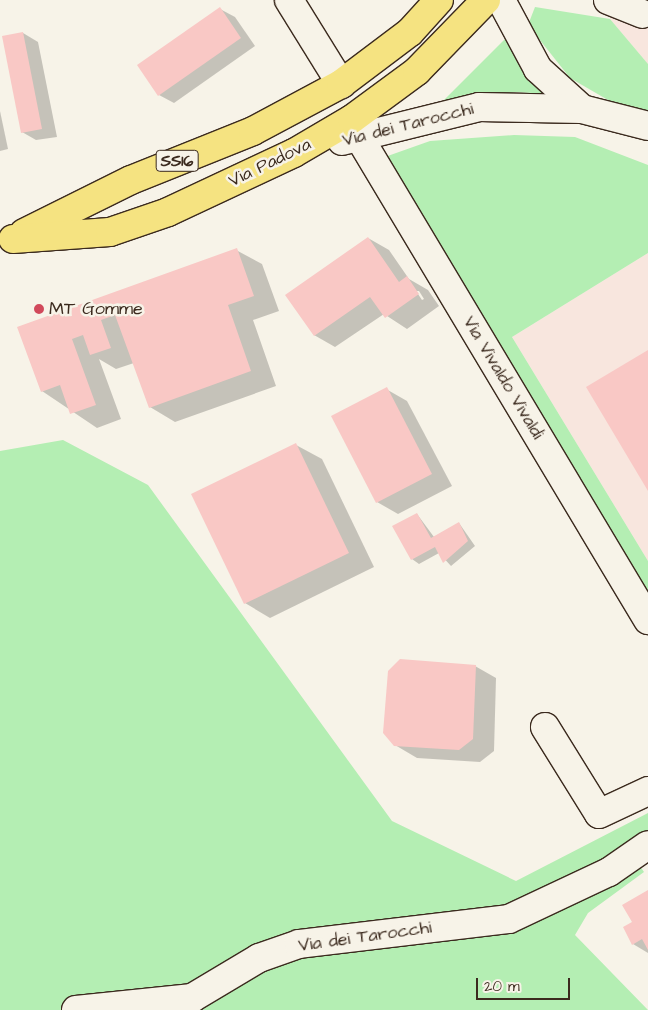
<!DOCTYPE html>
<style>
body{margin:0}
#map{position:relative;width:648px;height:1010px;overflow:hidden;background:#f7f3e8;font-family:"Architects Daughter",sans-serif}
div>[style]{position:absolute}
.built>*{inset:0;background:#f8e6de}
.green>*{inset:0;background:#b4eeb3}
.shadow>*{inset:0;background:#0003}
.building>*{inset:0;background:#f9c8c5}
.roads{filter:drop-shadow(1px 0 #3b2a1e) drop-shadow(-1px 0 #3b2a1e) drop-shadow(0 1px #3b2a1e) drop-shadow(0 -1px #3b2a1e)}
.street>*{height:28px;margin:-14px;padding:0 14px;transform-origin:14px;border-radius:14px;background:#f7f3e8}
.primary>*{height:28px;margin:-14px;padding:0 14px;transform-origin:14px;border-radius:14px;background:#f5e381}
.dots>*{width:14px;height:14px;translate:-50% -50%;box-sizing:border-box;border:2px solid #f7f3e8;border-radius:50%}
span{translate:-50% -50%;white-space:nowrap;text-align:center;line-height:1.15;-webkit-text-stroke:5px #f7f3e8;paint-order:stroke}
.shield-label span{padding:1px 4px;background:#f7f3e8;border:1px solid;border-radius:4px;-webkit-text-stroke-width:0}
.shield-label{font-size:16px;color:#3b2a1e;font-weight:700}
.street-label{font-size:18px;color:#3b2a1e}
.poi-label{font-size:18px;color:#3b2a1e}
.left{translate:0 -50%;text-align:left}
.scale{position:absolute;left:476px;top:978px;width:94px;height:22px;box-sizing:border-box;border:2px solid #3b2a1e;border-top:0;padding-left:6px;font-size:15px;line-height:18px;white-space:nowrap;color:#3b2a1e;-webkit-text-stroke:4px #f7f3e8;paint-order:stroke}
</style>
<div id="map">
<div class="built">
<i style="clip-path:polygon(613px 0,648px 0,648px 64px,610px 19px)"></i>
<i style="clip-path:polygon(648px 253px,648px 561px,512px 337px)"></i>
</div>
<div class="green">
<i style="clip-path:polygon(535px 7px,610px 19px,648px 64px,648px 116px,608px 100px,570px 78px,528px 25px)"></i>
<i style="clip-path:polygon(506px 38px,521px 69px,548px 94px,516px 92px,442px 102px)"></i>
<i style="clip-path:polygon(514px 135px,575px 137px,648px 165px,648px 253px,512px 337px,648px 561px,648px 601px,382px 158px,430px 141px)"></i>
<i style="clip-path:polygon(63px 440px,148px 485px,392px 821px,516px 881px,648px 813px,648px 831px,626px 846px,644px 872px,588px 913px,575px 935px,648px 1010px,0 1010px,0 451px)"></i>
</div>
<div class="shadow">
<i style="clip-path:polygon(220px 9px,235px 17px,255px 46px,174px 103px,159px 95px)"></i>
<i style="clip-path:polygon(23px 33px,38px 42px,57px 137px,36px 140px,22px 132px)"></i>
<i style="clip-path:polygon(0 111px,8px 149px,0 151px)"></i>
<i style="clip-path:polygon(evenodd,368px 238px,389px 250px,409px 279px,428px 290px,439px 306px,407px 329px,384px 314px,335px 347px,314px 335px,368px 238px,416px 291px,419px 291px,424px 299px,422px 300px,416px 291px)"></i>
<i style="clip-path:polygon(236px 250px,262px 264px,279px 311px,253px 320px,276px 386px,175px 422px,150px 407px,134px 363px,116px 369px,99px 359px,121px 419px,97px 428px,42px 391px,19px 327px)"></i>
<i style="clip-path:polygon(386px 389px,407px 401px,452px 486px,398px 514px,377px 502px)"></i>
<i style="clip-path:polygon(296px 445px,322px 459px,374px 567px,270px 618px,245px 603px)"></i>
<i style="clip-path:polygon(417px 514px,434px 537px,459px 523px,475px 546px,451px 566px,439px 553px,419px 564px,412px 559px)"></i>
<i style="clip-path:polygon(475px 666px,496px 678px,494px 751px,480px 762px,417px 758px,395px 745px)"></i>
<i style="clip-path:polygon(648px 892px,648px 953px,633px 944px,634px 923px)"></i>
</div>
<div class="building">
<i style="clip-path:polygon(220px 7px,241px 38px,158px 96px,137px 65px)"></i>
<i style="clip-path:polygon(23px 32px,42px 129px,21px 133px,2px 36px)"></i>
<i style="clip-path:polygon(368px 237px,399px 282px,407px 276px,419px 294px,385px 318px,370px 297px,314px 336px,285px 295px)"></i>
<i style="clip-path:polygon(237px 248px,254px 296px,228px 305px,251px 371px,149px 408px,115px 315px,101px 320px,111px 348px,90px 355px,83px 335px,72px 339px,96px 405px,70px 414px,60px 385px,41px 392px,17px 327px)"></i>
<i style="clip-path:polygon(648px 350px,648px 491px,586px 387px)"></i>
<i style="clip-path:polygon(387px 387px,432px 474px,376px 503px,331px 416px)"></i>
<i style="clip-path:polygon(296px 443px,349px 553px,244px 604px,191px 494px)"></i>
<i style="clip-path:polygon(417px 513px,431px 538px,459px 522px,468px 541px,443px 563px,435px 547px,411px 560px,392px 526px)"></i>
<i style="clip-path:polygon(400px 659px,476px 665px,473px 739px,459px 750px,394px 746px,383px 733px,388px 671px)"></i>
<i style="clip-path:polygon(648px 890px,648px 950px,642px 939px,632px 945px,623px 927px,632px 922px,622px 905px)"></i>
</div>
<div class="roads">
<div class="street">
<i style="left:289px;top:0;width:99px;rotate:58.2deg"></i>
<i style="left:501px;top:0;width:78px;rotate:61.8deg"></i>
<i style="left:538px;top:69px;width:59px;rotate:42.3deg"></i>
<i style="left:608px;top:0;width:37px;rotate:22deg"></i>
<i style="left:359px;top:137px;width:563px;rotate:59.11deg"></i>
<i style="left:342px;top:141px;width:141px;rotate:-13.9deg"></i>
<i style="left:479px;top:107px;width:103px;rotate:1.1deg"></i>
<i style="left:582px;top:109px;width:68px;rotate:14.4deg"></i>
<i style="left:545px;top:727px;width:102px;rotate:58.2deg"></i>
<i style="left:599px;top:814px;width:54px;rotate:-25.1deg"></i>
<i style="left:76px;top:1010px;width:117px;rotate:-5.9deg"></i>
<i style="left:192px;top:998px;width:78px;rotate:-30.8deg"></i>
<i style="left:259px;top:958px;width:42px;rotate:-19.3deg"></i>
<i style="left:299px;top:944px;width:211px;rotate:-6.8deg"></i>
<i style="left:509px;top:919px;width:110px;rotate:-25.2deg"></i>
<i style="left:609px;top:872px;width:47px;rotate:-34.7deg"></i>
</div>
<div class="primary">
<i style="left:24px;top:233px;width:119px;rotate:-26.4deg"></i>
<i style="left:131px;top:180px;width:131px;rotate:-21.9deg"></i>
<i style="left:253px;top:131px;width:100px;rotate:-28.1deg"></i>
<i style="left:341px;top:84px;width:86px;rotate:-37deg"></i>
<i style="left:410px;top:32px;width:43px;rotate:-47.8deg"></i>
<i style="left:13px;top:239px;width:97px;rotate:-4.1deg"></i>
<i style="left:110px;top:232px;width:61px;rotate:-19deg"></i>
<i style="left:168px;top:212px;width:139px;rotate:-25.1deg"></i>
<i style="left:294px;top:153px;width:67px;rotate:-30.4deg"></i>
<i style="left:352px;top:119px;width:81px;rotate:-36.4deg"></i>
<i style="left:417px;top:71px;width:99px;rotate:-45.8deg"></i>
</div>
</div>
<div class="dots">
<i style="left:39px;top:309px;background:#d1495b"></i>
</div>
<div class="shield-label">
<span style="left:177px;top:161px">SS16</span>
</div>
<div class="street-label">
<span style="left:408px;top:125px;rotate:-14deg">Via dei Tarocchi</span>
<span style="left:270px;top:163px;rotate:-26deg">Via Padova</span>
<span style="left:503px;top:378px;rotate:59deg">Via Vivaldo Vivaldi</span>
<span style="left:365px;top:937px;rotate:-8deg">Via dei Tarocchi</span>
</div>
<div class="poi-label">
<span class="left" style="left:49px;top:309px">MT Gomme</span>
</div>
<div class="scale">20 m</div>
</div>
